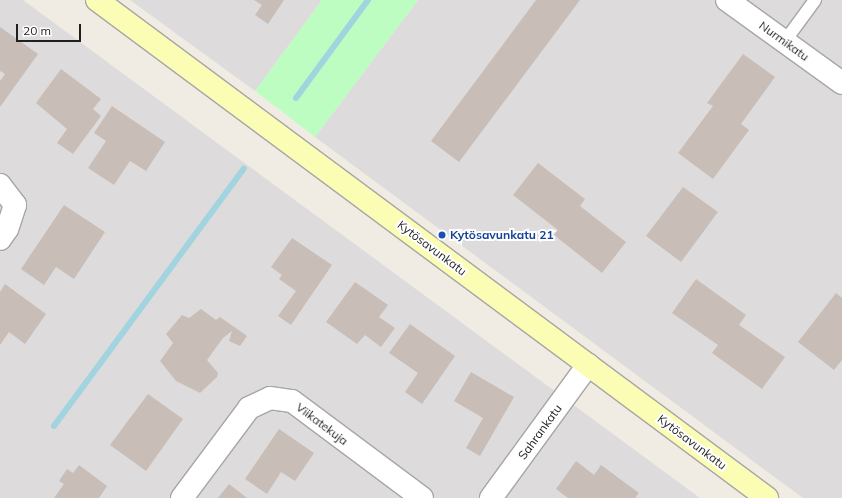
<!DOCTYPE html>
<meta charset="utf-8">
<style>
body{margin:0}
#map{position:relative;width:842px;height:498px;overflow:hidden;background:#f0ece4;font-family:Mulish,sans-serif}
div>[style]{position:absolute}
.residential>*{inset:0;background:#dddbdc}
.park>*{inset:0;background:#befdc1}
.stream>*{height:6px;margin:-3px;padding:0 3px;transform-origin:3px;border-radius:3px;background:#a2d4e0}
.building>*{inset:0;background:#c8beb7}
.roads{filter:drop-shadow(1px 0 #a6a6a6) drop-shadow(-1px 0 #a6a6a6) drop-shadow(0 1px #a6a6a6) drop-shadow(0 -1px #a6a6a6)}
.lane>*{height:12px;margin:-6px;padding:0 6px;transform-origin:6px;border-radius:6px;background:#fff}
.street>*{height:22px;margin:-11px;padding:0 11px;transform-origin:11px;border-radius:11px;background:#fff}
.secondary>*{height:22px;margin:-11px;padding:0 11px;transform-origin:11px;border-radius:11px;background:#fcfdb5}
.dots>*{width:11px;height:11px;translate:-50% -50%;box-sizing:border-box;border:2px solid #fff;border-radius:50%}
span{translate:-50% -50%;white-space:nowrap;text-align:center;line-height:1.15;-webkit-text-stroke:4px #fff;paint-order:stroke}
.street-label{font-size:12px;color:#1f1f1f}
.transit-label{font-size:12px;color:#164399;font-weight:700}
.left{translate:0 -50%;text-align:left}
.scale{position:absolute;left:16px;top:24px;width:65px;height:18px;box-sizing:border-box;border:2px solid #1f1f1f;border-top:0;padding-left:5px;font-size:12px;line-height:14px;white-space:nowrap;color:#1f1f1f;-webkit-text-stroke:3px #fff;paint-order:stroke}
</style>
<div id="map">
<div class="residential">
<i style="clip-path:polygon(0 0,23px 0,700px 498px,0 498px)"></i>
<i style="clip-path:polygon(130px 0,322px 0,255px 91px)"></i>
<i style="clip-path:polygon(418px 0,842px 0,842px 498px,803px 498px,315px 137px)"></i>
</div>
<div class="park">
<i style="clip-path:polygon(322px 0,418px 0,315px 137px,255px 91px)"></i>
</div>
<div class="stream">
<i style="left:296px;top:98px;width:122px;rotate:-53.7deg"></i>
<i style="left:54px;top:426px;width:320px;rotate:-53.6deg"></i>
</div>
<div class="building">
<i style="clip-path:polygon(254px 0,284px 0,268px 24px,255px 15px,262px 5px)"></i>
<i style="clip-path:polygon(536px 0,580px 0,459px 162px,431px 141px)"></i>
<i style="clip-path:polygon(0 27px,38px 54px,0 107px,0 81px,5px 74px,0 71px)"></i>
<i style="clip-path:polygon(743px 54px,775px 77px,741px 124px,749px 130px,713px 179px,678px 153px,713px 106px,707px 103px)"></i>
<i style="clip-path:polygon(61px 69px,101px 99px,93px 109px,101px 116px,73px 154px,57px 143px,67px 129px,36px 103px)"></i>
<i style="clip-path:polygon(112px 106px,165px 142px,146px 171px,130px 161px,114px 185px,88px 168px,106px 141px,94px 133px)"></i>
<i style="clip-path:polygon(538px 163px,585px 199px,580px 206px,626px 242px,602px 273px,554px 235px,558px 230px,513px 195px)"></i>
<i style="clip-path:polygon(683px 187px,718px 212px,681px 262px,646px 236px)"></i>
<i style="clip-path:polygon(64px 205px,105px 232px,74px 279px,56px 267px,44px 285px,21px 269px)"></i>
<i style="clip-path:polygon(292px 238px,332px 265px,291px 325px,278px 316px,296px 291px,279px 279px,282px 275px,271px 267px)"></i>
<i style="clip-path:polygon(696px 279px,746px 315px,739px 325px,785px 357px,762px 389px,712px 353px,718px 345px,672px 313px)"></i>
<i style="clip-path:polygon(355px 282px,388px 305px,379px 317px,395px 328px,381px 347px,365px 335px,357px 344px,326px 322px)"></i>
<i style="clip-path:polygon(5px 284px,46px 314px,25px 344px,9px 332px,0 345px,0 292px)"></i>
<i style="clip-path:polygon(836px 293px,842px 298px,842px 360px,834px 370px,798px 342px)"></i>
<i style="clip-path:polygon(201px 309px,216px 320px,220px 317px,247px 336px,240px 346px,229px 341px,232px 331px,223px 338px,207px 360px,218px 373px,217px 377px,200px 393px,176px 381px,160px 361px,173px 343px,166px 334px,182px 315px,189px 318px)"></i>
<i style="clip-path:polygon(410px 324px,455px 356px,422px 404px,405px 392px,418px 373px,389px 353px)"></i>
<i style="clip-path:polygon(471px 372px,514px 397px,480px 456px,466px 448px,483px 418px,454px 401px)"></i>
<i style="clip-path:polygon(148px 394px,183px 419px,146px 471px,110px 445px)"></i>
<i style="clip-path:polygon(279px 429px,314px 453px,295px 481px,281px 472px,267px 494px,245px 479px)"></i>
<i style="clip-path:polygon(576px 461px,594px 475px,601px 465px,639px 493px,635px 498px,568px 498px,556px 489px)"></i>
<i style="clip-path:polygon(79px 465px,107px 486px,99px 498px,54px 498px,64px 484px,59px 481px,67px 469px,73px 473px)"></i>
<i style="clip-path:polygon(229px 484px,247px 498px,218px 498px)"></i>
</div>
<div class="roads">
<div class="lane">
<i style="left:785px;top:41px;width:51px;rotate:-53.8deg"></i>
</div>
<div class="street">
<i style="left:727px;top:0;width:142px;rotate:35.8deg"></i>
<i style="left:0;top:185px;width:25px;rotate:53deg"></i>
<i style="left:15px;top:205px;width:25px;rotate:108deg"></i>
<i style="left:7px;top:229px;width:12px;rotate:125deg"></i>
<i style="left:182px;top:498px;width:112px;rotate:-53.3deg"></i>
<i style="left:249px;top:408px;width:23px;rotate:-25deg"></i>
<i style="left:270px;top:398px;width:22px;rotate:8deg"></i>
<i style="left:292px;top:401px;width:162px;rotate:36.7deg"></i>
<i style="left:491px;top:498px;width:165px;rotate:-53.9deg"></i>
</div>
<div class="secondary">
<i style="left:97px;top:0;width:835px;rotate:36.62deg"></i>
</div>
</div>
<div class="dots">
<i style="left:442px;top:235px;background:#1a4fb4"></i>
</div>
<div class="street-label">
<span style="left:784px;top:41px;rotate:36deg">Nurmikatu</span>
<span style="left:432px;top:248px;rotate:37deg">Kytösavunkatu</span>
<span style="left:322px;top:424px;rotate:37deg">Viikatekuja</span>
<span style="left:540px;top:432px;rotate:-54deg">Sahrankatu</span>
<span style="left:692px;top:442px;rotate:37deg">Kytösavunkatu</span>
</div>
<div class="transit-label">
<span class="left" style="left:450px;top:235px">Kytösavunkatu 21</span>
</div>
<div class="scale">20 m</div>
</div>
